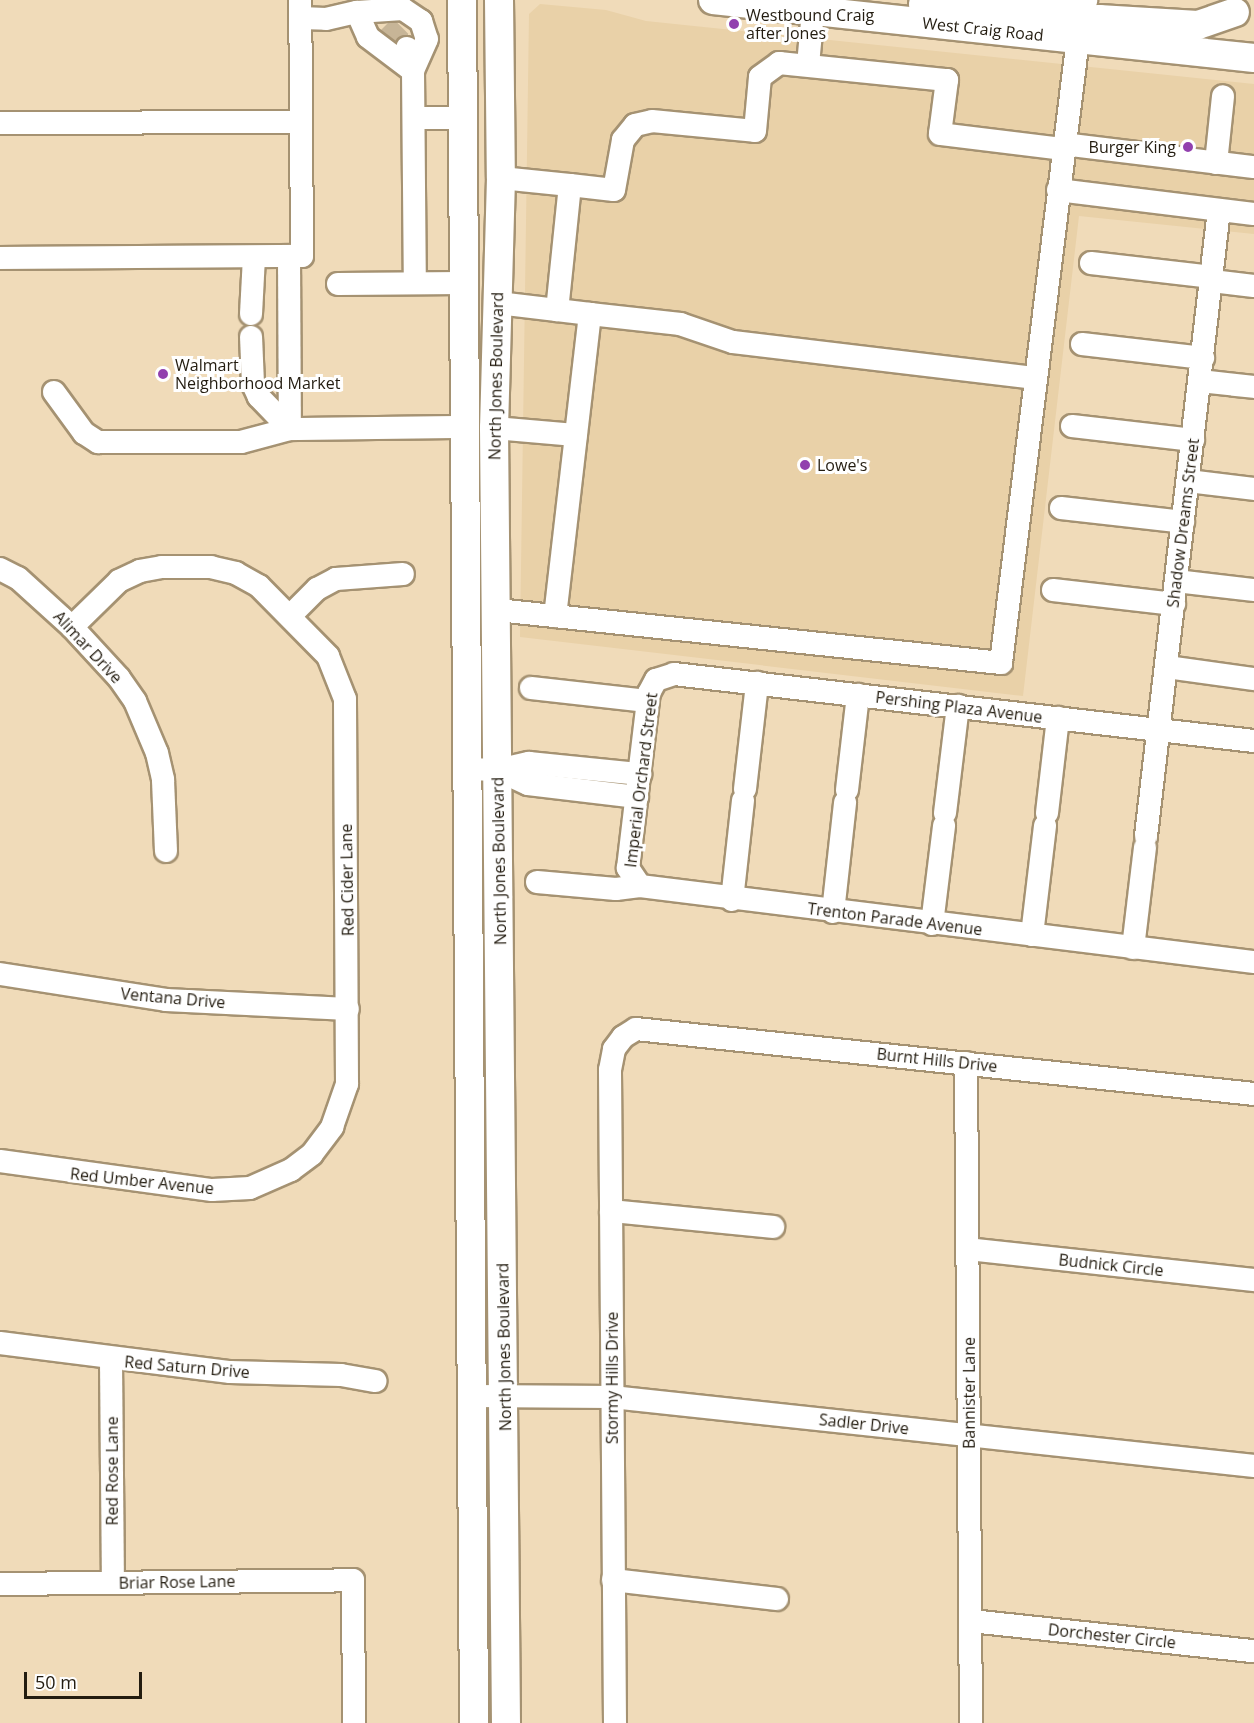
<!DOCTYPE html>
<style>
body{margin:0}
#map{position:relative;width:1254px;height:1723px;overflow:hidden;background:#f0dbb9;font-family:"Open Sans",sans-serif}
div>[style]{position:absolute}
.built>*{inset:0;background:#e9d1a8}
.minor-tunnel>*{height:22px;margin-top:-11px;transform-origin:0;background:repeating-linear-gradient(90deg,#c7b597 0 22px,transparent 0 33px)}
.roads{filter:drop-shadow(2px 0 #a59272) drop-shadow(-2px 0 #a59272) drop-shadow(0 2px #a59272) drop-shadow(0 -2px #a59272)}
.minor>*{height:22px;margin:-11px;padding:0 11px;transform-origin:11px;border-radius:11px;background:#fff}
.major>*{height:28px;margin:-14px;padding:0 14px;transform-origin:14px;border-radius:14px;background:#fff}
.dots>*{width:16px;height:16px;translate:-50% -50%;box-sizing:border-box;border:3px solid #fff;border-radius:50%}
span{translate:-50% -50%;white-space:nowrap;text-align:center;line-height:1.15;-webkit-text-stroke:6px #fff;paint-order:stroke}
.poi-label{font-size:16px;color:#231c10}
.left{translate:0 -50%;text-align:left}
.right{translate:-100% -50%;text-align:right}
.street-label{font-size:16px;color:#231c10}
.scale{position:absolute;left:24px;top:1672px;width:118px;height:27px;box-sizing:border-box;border:3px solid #231c10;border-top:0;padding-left:8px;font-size:18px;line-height:21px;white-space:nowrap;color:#231c10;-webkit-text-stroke:4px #fff;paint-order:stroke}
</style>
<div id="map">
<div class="built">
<i style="clip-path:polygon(540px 4px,606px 10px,646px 21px,1254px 84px,1254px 234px,1079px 216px,1023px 696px,520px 637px,529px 14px)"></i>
</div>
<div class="minor-tunnel">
<i style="left:385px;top:26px;width:31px;rotate:45deg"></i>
</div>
<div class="roads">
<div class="minor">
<i style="left:357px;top:12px;width:27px;rotate:66deg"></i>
<i style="left:368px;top:37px;width:56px;rotate:37.1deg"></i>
<i style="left:301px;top:18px;width:25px;rotate:2deg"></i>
<i style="left:326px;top:19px;width:32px;rotate:-13deg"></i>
<i style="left:357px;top:12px;width:46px;rotate:-3.7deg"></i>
<i style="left:403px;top:9px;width:22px;rotate:34deg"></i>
<i style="left:421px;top:21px;width:19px;rotate:72deg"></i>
<i style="left:427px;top:39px;width:35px;rotate:114deg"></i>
<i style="left:407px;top:48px;width:24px;rotate:75deg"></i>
<i style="left:413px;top:71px;width:212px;rotate:89.5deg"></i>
<i style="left:808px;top:65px;width:54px;rotate:-84.7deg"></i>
<i style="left:414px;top:118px;width:47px"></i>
<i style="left:0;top:123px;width:301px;rotate:-0.2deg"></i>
<i style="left:1063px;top:144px;width:192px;rotate:6.9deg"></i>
<i style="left:1216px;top:163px;width:67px;rotate:-84deg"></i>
<i style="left:501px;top:178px;width:69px;rotate:5.8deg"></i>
<i style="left:570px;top:185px;width:126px;rotate:95.9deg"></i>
<i style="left:570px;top:185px;width:44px;rotate:6.5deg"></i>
<i style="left:614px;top:190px;width:51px;rotate:-79.8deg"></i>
<i style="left:623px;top:140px;width:19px;rotate:-51deg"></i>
<i style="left:635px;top:125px;width:17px;rotate:-13deg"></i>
<i style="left:652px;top:121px;width:103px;rotate:5.5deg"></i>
<i style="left:755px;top:131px;width:54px;rotate:-84.7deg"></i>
<i style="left:760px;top:77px;width:24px;rotate:-36deg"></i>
<i style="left:779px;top:63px;width:169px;rotate:5.8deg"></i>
<i style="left:947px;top:80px;width:54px;rotate:97.4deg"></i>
<i style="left:940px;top:134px;width:124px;rotate:7deg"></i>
<i style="left:1058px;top:190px;width:197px;rotate:7deg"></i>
<i style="left:289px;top:256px;width:173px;rotate:89.7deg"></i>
<i style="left:290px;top:429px;width:174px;rotate:-0.7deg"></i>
<i style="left:0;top:258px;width:302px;rotate:-0.4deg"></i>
<i style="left:302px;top:256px;width:256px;rotate:-90.4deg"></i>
<i style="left:1091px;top:263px;width:122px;rotate:6.6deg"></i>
<i style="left:1212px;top:281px;width:42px;rotate:6.8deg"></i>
<i style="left:338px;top:284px;width:125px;rotate:-0.5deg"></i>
<i style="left:498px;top:303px;width:93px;rotate:6.8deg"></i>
<i style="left:590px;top:314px;width:304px;rotate:96.6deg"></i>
<i style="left:251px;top:314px;width:57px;rotate:-87deg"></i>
<i style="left:590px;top:314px;width:91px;rotate:6.3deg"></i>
<i style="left:680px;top:324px;width:56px;rotate:18.8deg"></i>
<i style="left:733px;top:342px;width:305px;rotate:6.8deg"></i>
<i style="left:1082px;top:344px;width:122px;rotate:6.6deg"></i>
<i style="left:1200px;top:381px;width:54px;rotate:6.3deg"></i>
<i style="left:54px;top:392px;width:51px;rotate:53.8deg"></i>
<i style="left:84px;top:433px;width:17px;rotate:33deg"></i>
<i style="left:98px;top:442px;width:143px"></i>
<i style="left:241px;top:442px;width:51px;rotate:-14.9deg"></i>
<i style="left:290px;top:429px;width:45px;rotate:-134.1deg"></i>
<i style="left:259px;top:397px;width:14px;rotate:-115deg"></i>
<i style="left:253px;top:384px;width:47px;rotate:-92.4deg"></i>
<i style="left:1072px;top:426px;width:122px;rotate:6.6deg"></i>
<i style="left:494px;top:428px;width:82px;rotate:4.9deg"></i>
<i style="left:1188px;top:481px;width:66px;rotate:6.9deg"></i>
<i style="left:1061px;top:508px;width:123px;rotate:6.5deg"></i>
<i style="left:0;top:569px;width:20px;rotate:27deg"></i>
<i style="left:18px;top:578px;width:73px;rotate:42.2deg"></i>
<i style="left:72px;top:627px;width:69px;rotate:47.3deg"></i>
<i style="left:119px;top:678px;width:28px;rotate:55deg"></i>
<i style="left:135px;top:701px;width:56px;rotate:67.1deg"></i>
<i style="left:157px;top:753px;width:28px;rotate:77deg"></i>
<i style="left:163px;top:780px;width:71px;rotate:87.6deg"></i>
<i style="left:1176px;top:581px;width:79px;rotate:6.6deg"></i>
<i style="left:1053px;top:590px;width:122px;rotate:6.6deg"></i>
<i style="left:497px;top:610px;width:507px;rotate:6deg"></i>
<i style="left:1001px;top:663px;width:629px;rotate:-82.97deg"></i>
<i style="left:291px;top:615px;width:37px;rotate:-45deg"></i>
<i style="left:317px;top:589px;width:21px;rotate:-28deg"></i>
<i style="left:336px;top:579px;width:67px;rotate:-4.3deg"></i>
<i style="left:1167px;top:667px;width:88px;rotate:7.9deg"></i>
<i style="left:531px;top:688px;width:117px;rotate:6.4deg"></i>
<i style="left:467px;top:769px;width:31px;rotate:2deg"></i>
<i style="left:498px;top:770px;width:32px;rotate:-13deg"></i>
<i style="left:529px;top:763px;width:112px;rotate:5.7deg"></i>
<i style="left:498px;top:770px;width:33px;rotate:25deg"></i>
<i style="left:528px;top:784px;width:110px;rotate:6.8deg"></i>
<i style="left:745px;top:789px;width:107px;rotate:-83.5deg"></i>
<i style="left:847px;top:790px;width:96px;rotate:-83.4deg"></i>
<i style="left:945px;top:813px;width:108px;rotate:-83.1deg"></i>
<i style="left:1047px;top:813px;width:96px;rotate:-83.4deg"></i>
<i style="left:1146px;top:836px;width:630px;rotate:-83.35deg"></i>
<i style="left:537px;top:882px;width:79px;rotate:5.1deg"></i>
<i style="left:616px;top:889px;width:24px;rotate:-7deg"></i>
<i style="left:640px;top:886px;width:619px;rotate:7.06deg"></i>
<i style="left:640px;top:886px;width:22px;rotate:-124deg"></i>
<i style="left:628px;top:868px;width:176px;rotate:-83.2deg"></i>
<i style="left:649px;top:693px;width:15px;rotate:-62deg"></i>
<i style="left:656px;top:680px;width:19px;rotate:-18deg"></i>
<i style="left:674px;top:674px;width:584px;rotate:6.59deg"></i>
<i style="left:732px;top:900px;width:100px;rotate:-83.7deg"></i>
<i style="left:833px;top:912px;width:110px;rotate:-83.7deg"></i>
<i style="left:932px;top:924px;width:99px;rotate:-83deg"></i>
<i style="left:1032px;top:935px;width:110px;rotate:-83.2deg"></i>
<i style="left:1133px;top:948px;width:101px;rotate:-83.2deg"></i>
<i style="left:0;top:974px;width:168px;rotate:8.9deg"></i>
<i style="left:166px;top:1000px;width:182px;rotate:2.8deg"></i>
<i style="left:966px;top:1063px;width:660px;rotate:89.57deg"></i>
<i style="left:0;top:1161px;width:214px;rotate:7.8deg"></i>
<i style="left:212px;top:1190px;width:38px;rotate:-3deg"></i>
<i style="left:250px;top:1188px;width:45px;rotate:-23.7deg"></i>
<i style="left:291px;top:1170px;width:26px;rotate:-37deg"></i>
<i style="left:312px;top:1154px;width:34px;rotate:-53deg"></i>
<i style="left:332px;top:1127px;width:46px;rotate:-70.8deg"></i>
<i style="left:347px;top:1084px;width:385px;rotate:-90.3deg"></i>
<i style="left:345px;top:699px;width:46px;rotate:-111.6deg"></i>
<i style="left:328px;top:656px;width:98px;rotate:-134.6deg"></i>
<i style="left:259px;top:586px;width:26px;rotate:-151deg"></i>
<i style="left:236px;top:573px;width:26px;rotate:-167deg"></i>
<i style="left:211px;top:567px;width:49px;rotate:180deg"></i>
<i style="left:162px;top:567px;width:22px;rotate:170deg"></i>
<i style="left:140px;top:571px;width:23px;rotate:155deg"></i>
<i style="left:119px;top:581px;width:66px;rotate:135.6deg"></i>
<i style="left:611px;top:1211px;width:163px;rotate:5.6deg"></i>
<i style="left:968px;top:1249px;width:288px;rotate:6.2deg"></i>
<i style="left:0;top:1343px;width:232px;rotate:7.2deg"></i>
<i style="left:230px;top:1372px;width:111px;rotate:1.5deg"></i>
<i style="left:341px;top:1375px;width:35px;rotate:10deg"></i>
<i style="left:111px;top:1360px;width:222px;rotate:89.5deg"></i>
<i style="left:473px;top:1396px;width:139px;rotate:0.4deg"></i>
<i style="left:612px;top:1397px;width:646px;rotate:6.13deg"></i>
<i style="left:613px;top:1580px;width:165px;rotate:6.6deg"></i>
<i style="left:0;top:1584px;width:353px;rotate:-0.6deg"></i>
<i style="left:353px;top:1580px;width:143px;rotate:89.6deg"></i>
<i style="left:971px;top:1621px;width:285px;rotate:6.1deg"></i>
<i style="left:615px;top:1723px;width:653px;rotate:-90.44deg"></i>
<i style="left:610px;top:1070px;width:21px;rotate:-79deg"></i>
<i style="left:614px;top:1049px;width:15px;rotate:-53deg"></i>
<i style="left:623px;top:1037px;width:15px;rotate:-32deg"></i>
<i style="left:636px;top:1029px;width:621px;rotate:6deg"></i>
</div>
<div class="major">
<i style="left:462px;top:0;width:1723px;rotate:89.6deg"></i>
<i style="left:499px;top:0;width:178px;rotate:89.4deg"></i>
<i style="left:501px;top:178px;width:250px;rotate:91.6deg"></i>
<i style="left:494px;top:428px;width:1295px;rotate:89.47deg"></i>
<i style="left:713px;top:0;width:544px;rotate:6.12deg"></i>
<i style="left:923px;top:4px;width:134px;rotate:4.3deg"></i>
<i style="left:1057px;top:14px;width:10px;rotate:-6deg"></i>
<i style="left:1067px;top:13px;width:21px;rotate:-39deg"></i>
<i style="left:1078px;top:39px;width:20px;rotate:-53deg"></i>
<i style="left:1090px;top:23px;width:10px;rotate:-24deg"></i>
<i style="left:1099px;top:19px;width:99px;rotate:3.5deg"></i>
<i style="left:1198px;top:25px;width:39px;rotate:-19deg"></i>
</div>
</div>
<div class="dots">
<i style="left:734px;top:24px;background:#9240ae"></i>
<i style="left:1188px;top:147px;background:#9240ae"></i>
<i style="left:163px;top:374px;background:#9240ae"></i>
<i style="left:805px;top:465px;background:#9240ae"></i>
</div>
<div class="poi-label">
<span class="left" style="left:746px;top:24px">Westbound Craig<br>after Jones</span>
<span class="right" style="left:1176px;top:147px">Burger King</span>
<span class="left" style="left:175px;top:374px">Walmart<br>Neighborhood Market</span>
<span class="left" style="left:817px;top:465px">Lowe's</span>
</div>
<div class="street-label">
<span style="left:983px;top:29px;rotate:6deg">West Craig Road</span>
<span style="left:496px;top:376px;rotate:-89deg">North Jones Boulevard</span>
<span style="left:1183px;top:523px;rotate:-83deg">Shadow Dreams Street</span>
<span style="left:88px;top:647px;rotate:47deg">Alimar Drive</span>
<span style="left:959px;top:707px;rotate:7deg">Pershing Plaza Avenue</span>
<span style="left:641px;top:780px;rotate:-83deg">Imperial Orchard Street</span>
<span style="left:499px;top:861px;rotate:-91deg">North Jones Boulevard</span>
<span style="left:347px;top:880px;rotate:-91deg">Red Cider Lane</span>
<span style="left:895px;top:919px;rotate:7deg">Trenton Parade Avenue</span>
<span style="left:173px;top:998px;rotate:5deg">Ventana Drive</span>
<span style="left:937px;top:1060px;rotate:6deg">Burnt Hills Drive</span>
<span style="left:142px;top:1181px;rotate:6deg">Red Umber Avenue</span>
<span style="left:1111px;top:1265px;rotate:6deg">Budnick Circle</span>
<span style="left:504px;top:1347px;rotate:-91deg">North Jones Boulevard</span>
<span style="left:187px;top:1367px;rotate:5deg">Red Saturn Drive</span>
<span style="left:612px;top:1378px;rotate:-90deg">Stormy Hills Drive</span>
<span style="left:969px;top:1393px;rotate:-90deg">Bannister Lane</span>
<span style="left:864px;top:1424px;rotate:6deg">Sadler Drive</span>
<span style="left:112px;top:1471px;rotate:-90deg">Red Rose Lane</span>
<span style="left:177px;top:1582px;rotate:-1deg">Briar Rose Lane</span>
<span style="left:1112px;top:1636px;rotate:6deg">Dorchester Circle</span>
</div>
<div class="scale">50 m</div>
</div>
